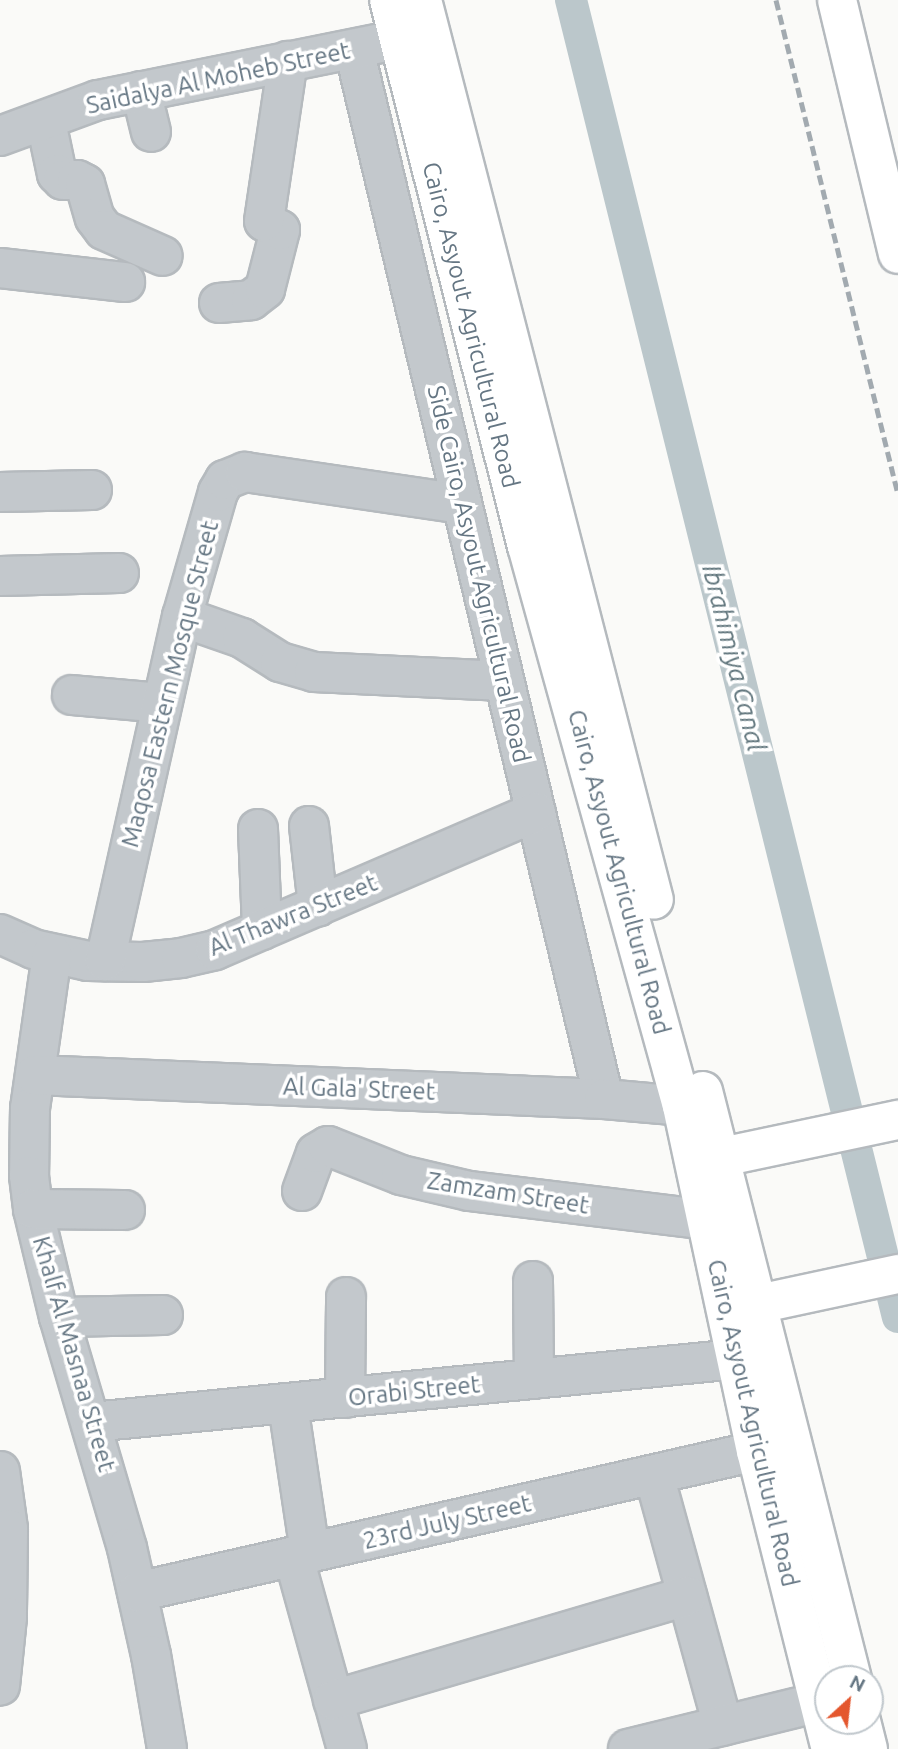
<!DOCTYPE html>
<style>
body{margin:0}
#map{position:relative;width:898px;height:1749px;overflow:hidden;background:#fafaf8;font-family:Ubuntu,sans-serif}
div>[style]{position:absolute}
.canal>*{height:32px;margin:-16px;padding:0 16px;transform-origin:16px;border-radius:16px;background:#bbc7cb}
.roads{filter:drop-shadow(2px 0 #b5babe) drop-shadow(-2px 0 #b5babe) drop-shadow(0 2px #b5babe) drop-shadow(0 -2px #b5babe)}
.minor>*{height:38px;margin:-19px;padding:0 19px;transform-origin:19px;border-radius:19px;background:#c3c8cc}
.major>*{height:38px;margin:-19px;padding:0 19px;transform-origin:19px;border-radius:19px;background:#fff}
.highway>*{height:38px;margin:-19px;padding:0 19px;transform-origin:19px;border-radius:19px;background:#fff}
.rail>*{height:5px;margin-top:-2.5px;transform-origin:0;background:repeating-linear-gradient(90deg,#a2aab0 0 10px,transparent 0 15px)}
span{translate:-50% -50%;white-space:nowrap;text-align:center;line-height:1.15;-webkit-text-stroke:7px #fff;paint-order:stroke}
.street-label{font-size:24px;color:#657683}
.water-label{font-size:26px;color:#60757c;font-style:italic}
.north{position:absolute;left:814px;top:1665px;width:70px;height:70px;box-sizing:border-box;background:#fff;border:2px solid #c1c8cd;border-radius:50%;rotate:27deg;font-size:19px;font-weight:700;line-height:28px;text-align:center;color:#657683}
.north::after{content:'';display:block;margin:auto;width:24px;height:32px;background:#e4572e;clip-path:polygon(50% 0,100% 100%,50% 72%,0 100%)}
</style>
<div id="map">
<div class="canal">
<i style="left:571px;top:0;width:1357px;rotate:76.06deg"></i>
</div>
<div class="roads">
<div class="minor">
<i style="left:354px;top:49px;width:1079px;rotate:76.61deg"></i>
<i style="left:141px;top:91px;width:42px;rotate:76.3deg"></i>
<i style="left:46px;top:122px;width:53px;rotate:78.1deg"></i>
<i style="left:57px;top:174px;width:8px;rotate:45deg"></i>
<i style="left:63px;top:180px;width:14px"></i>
<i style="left:77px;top:180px;width:9px;rotate:27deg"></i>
<i style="left:85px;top:184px;width:35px;rotate:74deg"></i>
<i style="left:95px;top:218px;width:15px;rotate:53deg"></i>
<i style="left:104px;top:230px;width:64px;rotate:23.8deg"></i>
<i style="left:0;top:136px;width:104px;rotate:-20.2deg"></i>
<i style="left:98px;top:100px;width:288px;rotate:-11.4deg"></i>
<i style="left:0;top:268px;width:126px;rotate:6.4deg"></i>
<i style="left:219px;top:303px;width:32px;rotate:-5deg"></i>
<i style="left:251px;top:300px;width:18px;rotate:-38deg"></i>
<i style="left:265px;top:289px;width:61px;rotate:-75.7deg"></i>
<i style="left:280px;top:230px;width:18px;rotate:-151deg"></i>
<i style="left:264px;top:221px;width:162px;rotate:-81.5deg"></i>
<i style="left:0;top:492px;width:92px;rotate:-1.2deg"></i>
<i style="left:0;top:576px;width:119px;rotate:-1.4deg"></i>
<i style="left:182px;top:617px;width:64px;rotate:19.3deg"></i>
<i style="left:242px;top:638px;width:45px;rotate:32.3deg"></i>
<i style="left:280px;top:662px;width:35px;rotate:16deg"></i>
<i style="left:314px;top:672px;width:190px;rotate:2.7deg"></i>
<i style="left:72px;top:695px;width:90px;rotate:5.1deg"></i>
<i style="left:309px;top:826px;width:81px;rotate:83.6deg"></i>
<i style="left:258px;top:829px;width:101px;rotate:87.7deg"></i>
<i style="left:0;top:934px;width:36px;rotate:24deg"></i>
<i style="left:33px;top:949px;width:56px;rotate:12.3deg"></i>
<i style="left:88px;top:961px;width:55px;rotate:1deg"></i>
<i style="left:143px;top:962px;width:38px;rotate:-6deg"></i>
<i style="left:181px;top:958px;width:35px;rotate:-13deg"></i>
<i style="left:215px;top:950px;width:349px;rotate:-23.3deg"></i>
<i style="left:52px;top:954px;width:156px;rotate:98.1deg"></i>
<i style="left:30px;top:1108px;width:68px;rotate:90.8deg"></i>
<i style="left:29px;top:1176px;width:33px;rotate:83deg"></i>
<i style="left:33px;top:1209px;width:111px;rotate:76.5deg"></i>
<i style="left:59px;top:1317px;width:241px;rotate:73.6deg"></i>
<i style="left:127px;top:1548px;width:110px;rotate:77.4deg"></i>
<i style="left:151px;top:1655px;width:95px;rotate:80.3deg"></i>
<i style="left:105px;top:961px;width:353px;rotate:-77.4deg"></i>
<i style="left:182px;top:617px;width:130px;rotate:-73.9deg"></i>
<i style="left:218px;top:492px;width:14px;rotate:-60deg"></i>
<i style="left:225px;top:480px;width:22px;rotate:-22deg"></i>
<i style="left:245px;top:472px;width:219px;rotate:8.4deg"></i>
<i style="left:35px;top:1075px;width:570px;rotate:2.42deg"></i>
<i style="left:604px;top:1099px;width:78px;rotate:5.1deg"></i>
<i style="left:302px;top:1191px;width:40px;rotate:-69.8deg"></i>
<i style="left:316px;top:1153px;width:14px;rotate:-30deg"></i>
<i style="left:328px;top:1146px;width:79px;rotate:21.7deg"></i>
<i style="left:401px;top:1175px;width:70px;rotate:13.2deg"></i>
<i style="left:469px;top:1191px;width:240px;rotate:6.9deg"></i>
<i style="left:33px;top:1209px;width:92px;rotate:0.6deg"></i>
<i style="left:533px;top:1281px;width:98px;rotate:89.4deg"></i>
<i style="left:59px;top:1317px;width:104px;rotate:-1.1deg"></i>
<i style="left:345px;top:1398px;width:101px;rotate:-89.4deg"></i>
<i style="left:288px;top:1405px;width:150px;rotate:81.5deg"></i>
<i style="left:92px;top:1422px;width:648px;rotate:-5.58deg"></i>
<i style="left:0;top:1471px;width:59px;rotate:82.1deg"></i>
<i style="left:8px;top:1529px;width:88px;rotate:90.7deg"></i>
<i style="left:7px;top:1617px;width:69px;rotate:95.8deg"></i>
<i style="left:654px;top:1475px;width:260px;rotate:74.6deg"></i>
<i style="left:294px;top:1558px;width:198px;rotate:74.5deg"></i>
<i style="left:137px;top:1592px;width:635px;rotate:-12.83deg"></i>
<i style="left:333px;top:1700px;width:369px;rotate:-16.4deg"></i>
<i style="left:628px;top:1749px;width:198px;rotate:-13.8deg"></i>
</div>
<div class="major">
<i style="left:837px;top:0;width:261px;rotate:76.5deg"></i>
<i style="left:722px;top:1157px;width:180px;rotate:-11.9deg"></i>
<i style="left:758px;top:1304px;width:143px;rotate:-12.1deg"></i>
</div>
<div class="highway">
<i style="left:389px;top:0;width:563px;rotate:75.82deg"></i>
<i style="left:527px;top:546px;width:581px;rotate:74.53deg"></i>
<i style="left:682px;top:1106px;width:353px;rotate:77.9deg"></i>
<i style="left:756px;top:1451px;width:307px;rotate:75.9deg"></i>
<i style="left:422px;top:0;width:929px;rotate:75.55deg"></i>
<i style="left:703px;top:1091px;width:607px;rotate:75.78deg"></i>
<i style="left:861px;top:1721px;width:29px;rotate:76deg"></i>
</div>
</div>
<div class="rail">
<i style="left:776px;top:0;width:509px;rotate:76.13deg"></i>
</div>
<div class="street-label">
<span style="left:218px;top:78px;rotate:-12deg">Saidalya Al Moheb Street</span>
<span style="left:471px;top:325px;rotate:76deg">Cairo, Asyout Agricultural Road</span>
<span style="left:479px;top:574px;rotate:77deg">Side Cairo, Asyout Agricultural Road</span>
<span style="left:170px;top:684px;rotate:-76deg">Maqosa Eastern Mosque Street</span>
<span style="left:619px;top:872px;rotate:75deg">Cairo, Asyout Agricultural Road</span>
<span style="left:293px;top:915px;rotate:-22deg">Al Thawra Street</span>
<span style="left:359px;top:1089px;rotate:2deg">Al Gala' Street</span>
<span style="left:508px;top:1193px;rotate:9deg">Zamzam Street</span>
<span style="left:74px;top:1354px;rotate:74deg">Khalf Al Masnaa Street</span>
<span style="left:414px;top:1391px;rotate:-6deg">Orabi Street</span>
<span style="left:753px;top:1423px;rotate:77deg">Cairo, Asyout Agricultural Road</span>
<span style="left:447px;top:1522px;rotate:-13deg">23rd July Street</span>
</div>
<div class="water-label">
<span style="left:734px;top:658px;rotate:76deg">Ibrahimiya Canal</span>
</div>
<div class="north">N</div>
</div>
